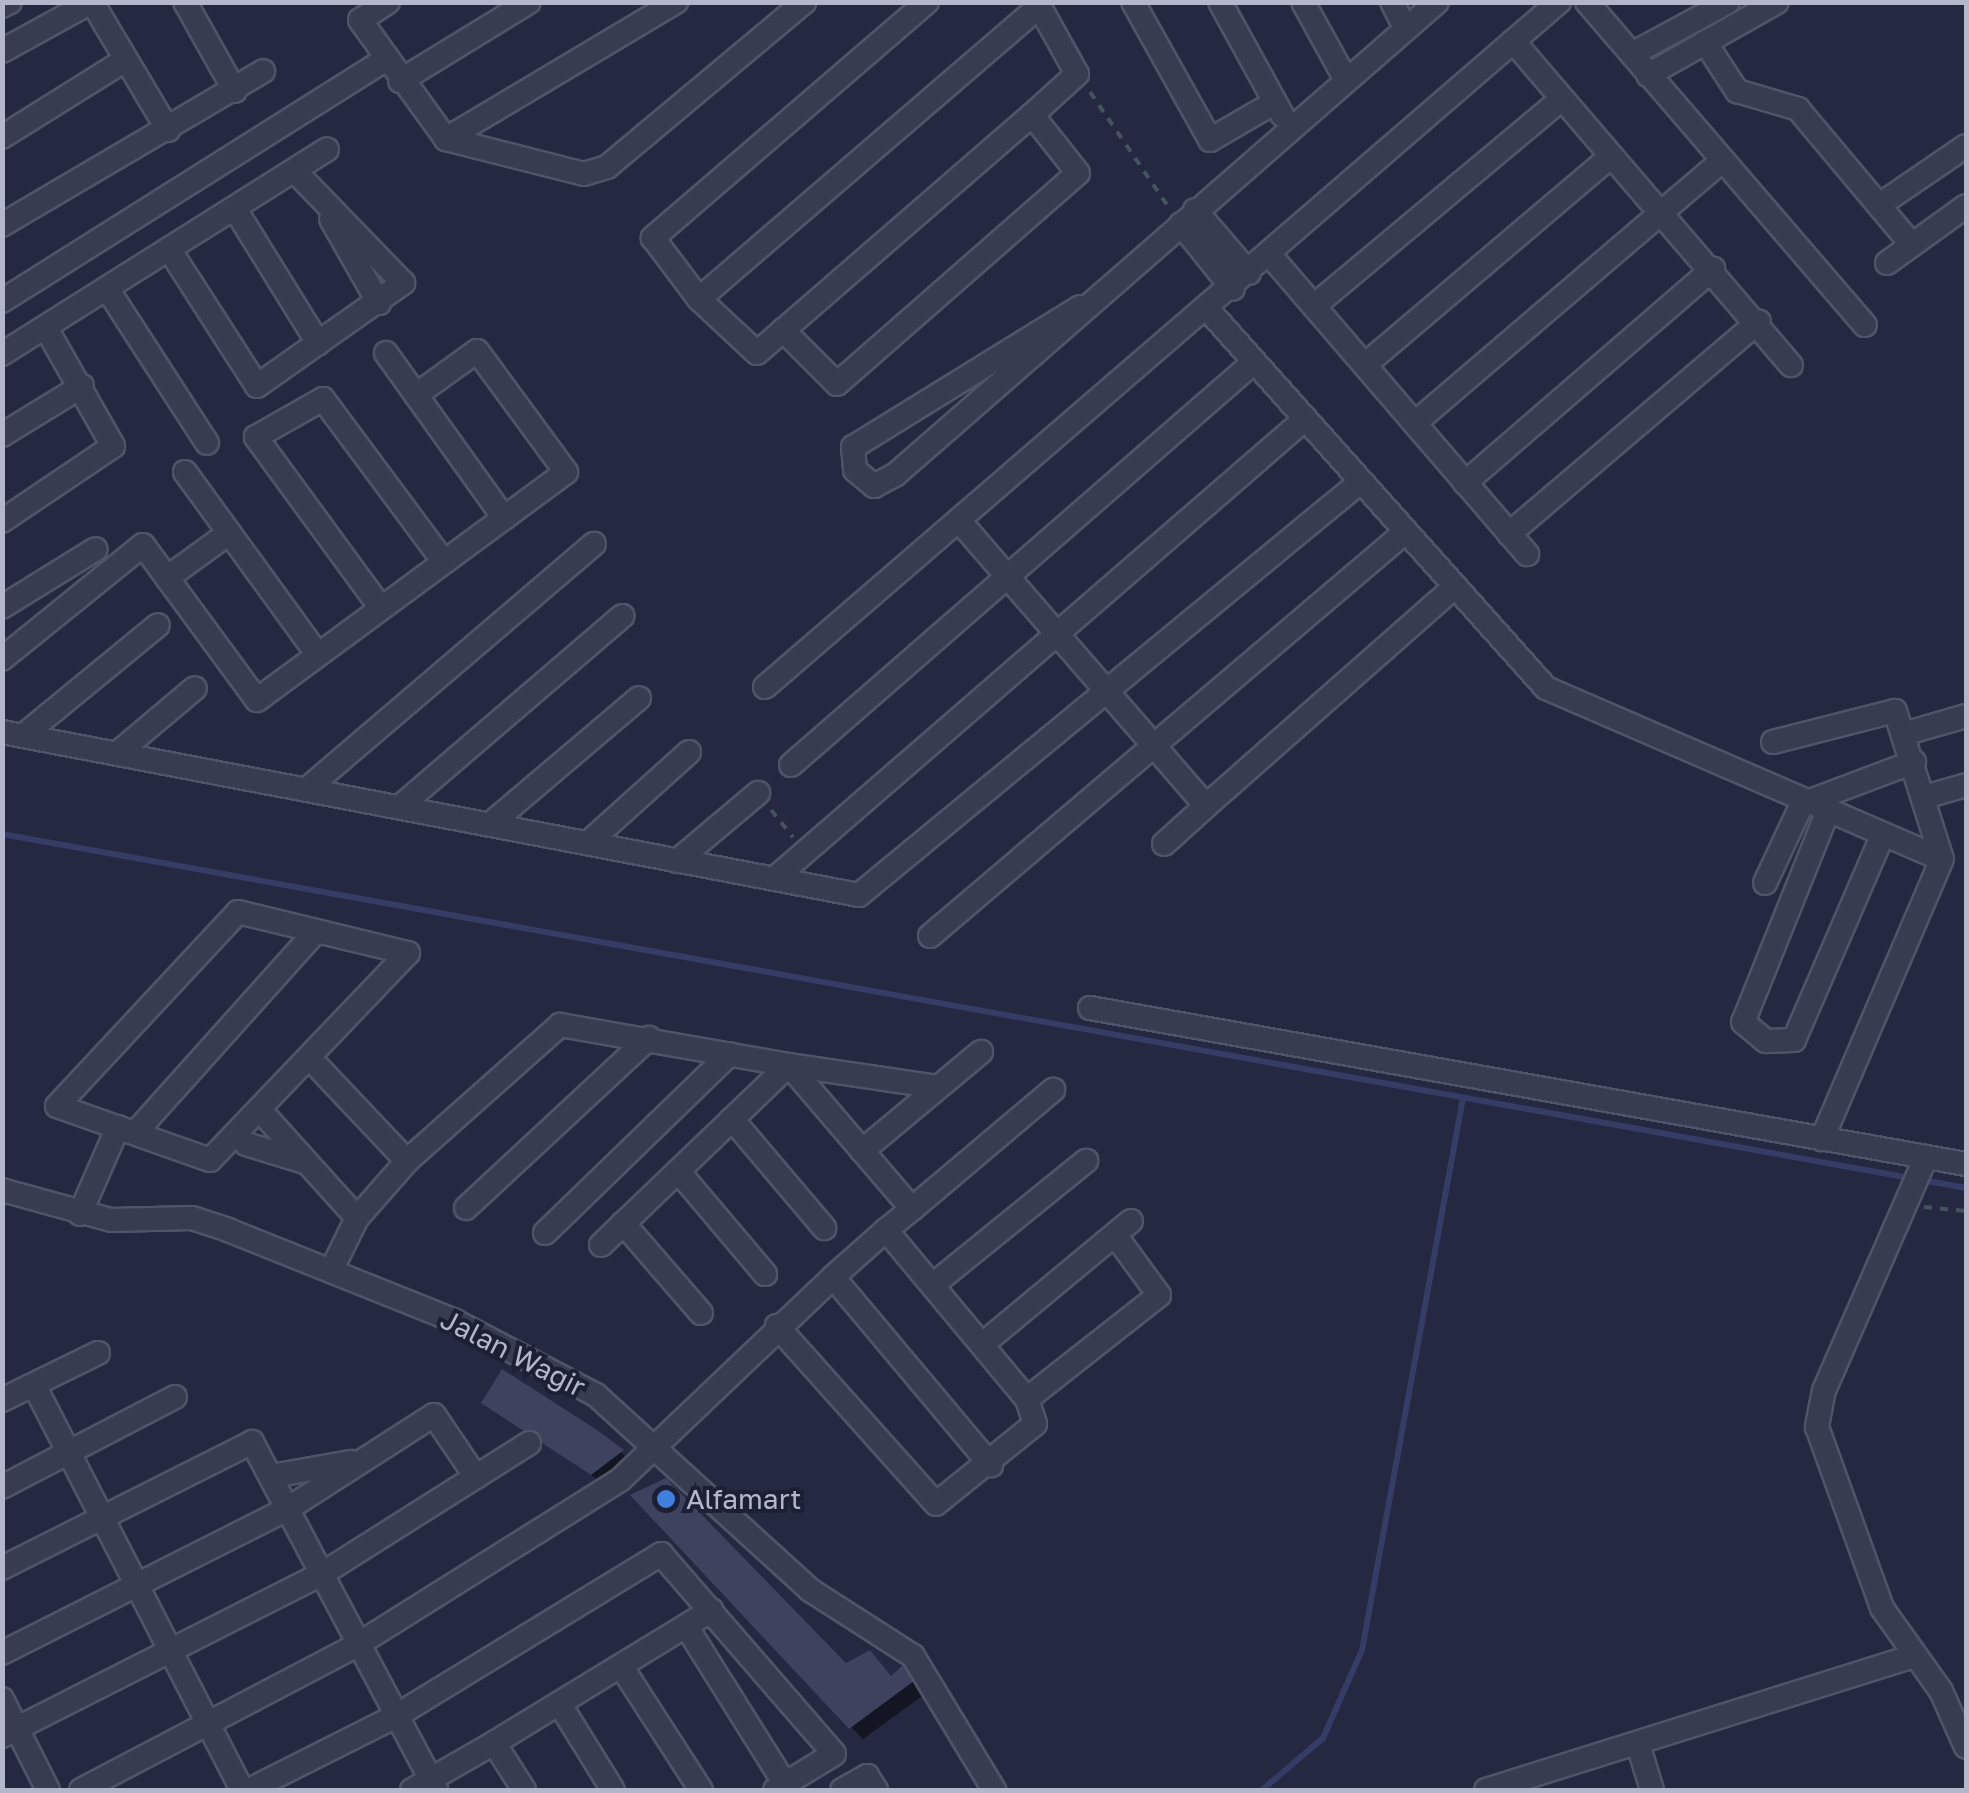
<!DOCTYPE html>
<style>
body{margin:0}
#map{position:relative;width:1969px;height:1793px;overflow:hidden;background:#242840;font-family:"Golos Text",sans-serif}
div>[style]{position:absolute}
.shadow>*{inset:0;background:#0007}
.stream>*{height:6px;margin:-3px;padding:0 3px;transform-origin:3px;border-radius:3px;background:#353c66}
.building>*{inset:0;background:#3d435f}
.path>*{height:4px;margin-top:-2px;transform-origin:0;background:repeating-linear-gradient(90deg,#44545e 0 8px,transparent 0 16px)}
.roads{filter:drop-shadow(2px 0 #505468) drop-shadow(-2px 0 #505468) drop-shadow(0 2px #505468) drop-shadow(0 -2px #505468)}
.minor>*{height:22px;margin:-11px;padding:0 11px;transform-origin:11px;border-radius:11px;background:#383c50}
.dots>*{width:28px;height:28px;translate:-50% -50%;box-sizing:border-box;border:5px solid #1d2035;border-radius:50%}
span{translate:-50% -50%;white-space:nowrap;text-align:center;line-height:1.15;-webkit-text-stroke:8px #1d2035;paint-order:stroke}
.street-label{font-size:28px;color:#b4b7cb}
.poi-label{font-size:28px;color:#b4b7cb}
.left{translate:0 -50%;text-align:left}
.frame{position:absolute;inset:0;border:5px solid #b4b7cb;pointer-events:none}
</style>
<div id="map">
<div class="shadow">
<i style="clip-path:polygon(484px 1403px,596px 1433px,629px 1459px,600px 1481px)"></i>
<i style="clip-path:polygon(869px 1653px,892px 1678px,912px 1661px,936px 1686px,863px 1739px,851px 1727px,845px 1666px)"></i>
</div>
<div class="stream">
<i style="left:2px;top:834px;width:1939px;rotate:10.22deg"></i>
<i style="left:1922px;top:1180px;width:45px;rotate:10.3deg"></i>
<i style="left:1262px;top:1790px;width:80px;rotate:-40.4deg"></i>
<i style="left:1323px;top:1738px;width:96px;rotate:-66.1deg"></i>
<i style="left:1362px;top:1650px;width:561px;rotate:-79.63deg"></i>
</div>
<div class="building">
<i style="clip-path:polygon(502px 1369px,597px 1430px,624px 1450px,591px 1475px,481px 1403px)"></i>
<i style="clip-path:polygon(666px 1478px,846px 1663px,870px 1650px,891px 1676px,912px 1657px,926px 1672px,849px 1729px,630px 1495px)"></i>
</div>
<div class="path">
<i style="left:1090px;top:92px;width:140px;rotate:55.7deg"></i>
<i style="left:771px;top:810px;width:35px;rotate:51deg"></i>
<i style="left:1924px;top:1207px;width:42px;rotate:5.4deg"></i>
</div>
<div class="roads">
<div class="minor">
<i style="left:92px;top:2px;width:149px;rotate:59.3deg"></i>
<i style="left:185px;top:2px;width:102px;rotate:60.7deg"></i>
<i style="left:388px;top:2px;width:33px;rotate:147deg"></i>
<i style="left:360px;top:20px;width:147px;rotate:54.1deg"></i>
<i style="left:446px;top:139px;width:142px;rotate:14.2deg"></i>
<i style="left:584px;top:174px;width:24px;rotate:-17deg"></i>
<i style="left:607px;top:167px;width:257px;rotate:-39.9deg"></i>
<i style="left:927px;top:2px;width:362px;rotate:139.3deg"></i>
<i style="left:653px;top:238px;width:76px;rotate:53deg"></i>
<i style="left:699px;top:299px;width:448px;rotate:-40.7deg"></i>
<i style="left:1133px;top:2px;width:158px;rotate:60.8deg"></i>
<i style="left:1210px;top:140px;width:75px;rotate:-30.3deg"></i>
<i style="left:1220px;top:2px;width:129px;rotate:61.2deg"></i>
<i style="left:1303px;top:2px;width:89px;rotate:61.1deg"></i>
<i style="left:1392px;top:2px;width:28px;rotate:63deg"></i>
<i style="left:1587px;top:2px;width:426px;rotate:49.3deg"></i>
<i style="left:2px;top:6px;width:9px;rotate:-27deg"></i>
<i style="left:1513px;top:41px;width:427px;rotate:49.4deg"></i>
<i style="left:1705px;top:42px;width:59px;rotate:56.9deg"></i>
<i style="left:1737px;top:91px;width:64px;rotate:16.4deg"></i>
<i style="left:1798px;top:109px;width:177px;rotate:50deg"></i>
<i style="left:2px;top:51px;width:102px;rotate:-28.8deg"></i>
<i style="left:1632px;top:54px;width:109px;rotate:-28.4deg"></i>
<i style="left:1648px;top:75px;width:148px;rotate:-29.5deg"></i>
<i style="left:400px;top:81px;width:151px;rotate:-31.5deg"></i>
<i style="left:2px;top:137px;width:145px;rotate:-32deg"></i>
<i style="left:446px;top:139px;width:268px;rotate:-30.8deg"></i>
<i style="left:1881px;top:204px;width:103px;rotate:-34.3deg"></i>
<i style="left:235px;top:209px;width:158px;rotate:58.2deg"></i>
<i style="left:1195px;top:210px;width:83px;rotate:49.4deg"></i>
<i style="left:331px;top:219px;width:97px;rotate:60.3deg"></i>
<i style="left:1181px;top:224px;width:83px;rotate:51.3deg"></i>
<i style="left:2px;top:225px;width:303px;rotate:-30.5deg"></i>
<i style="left:171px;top:252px;width:159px;rotate:57.3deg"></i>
<i style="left:257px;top:386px;width:179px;rotate:-35.2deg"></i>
<i style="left:403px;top:283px;width:156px;rotate:-134deg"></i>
<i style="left:1269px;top:254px;width:396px;rotate:49.3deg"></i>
<i style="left:1887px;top:263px;width:97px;rotate:-35.8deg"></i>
<i style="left:108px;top:290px;width:182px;rotate:57.1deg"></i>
<i style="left:699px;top:299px;width:79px;rotate:43deg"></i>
<i style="left:757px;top:353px;width:364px;rotate:-40.9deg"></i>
<i style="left:1032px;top:115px;width:61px;rotate:-42.3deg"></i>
<i style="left:1077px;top:74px;width:82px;rotate:-119.1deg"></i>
<i style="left:2px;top:301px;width:452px;rotate:-32.2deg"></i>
<i style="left:1314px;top:306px;width:321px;rotate:-39.9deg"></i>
<i style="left:1080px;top:307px;width:267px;rotate:148.3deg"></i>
<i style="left:853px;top:447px;width:23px;rotate:85deg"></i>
<i style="left:855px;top:470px;width:25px;rotate:40deg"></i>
<i style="left:874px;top:486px;width:24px;rotate:-28deg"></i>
<i style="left:895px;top:475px;width:719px;rotate:-41.11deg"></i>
<i style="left:1210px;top:312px;width:504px;rotate:48.22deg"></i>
<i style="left:1546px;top:688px;width:431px;rotate:23.4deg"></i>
<i style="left:783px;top:330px;width:76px;rotate:45deg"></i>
<i style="left:837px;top:384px;width:320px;rotate:-41.2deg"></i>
<i style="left:1078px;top:173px;width:74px;rotate:-128.4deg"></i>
<i style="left:386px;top:353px;width:203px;rotate:54.4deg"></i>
<i style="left:2px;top:354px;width:384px;rotate:-32.2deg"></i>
<i style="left:1366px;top:364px;width:321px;rotate:-40.3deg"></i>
<i style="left:1415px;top:423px;width:402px;rotate:-40.5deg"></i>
<i style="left:2px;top:435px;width:94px;rotate:-31.5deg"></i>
<i style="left:185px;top:472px;width:226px;rotate:54deg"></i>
<i style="left:1465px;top:483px;width:328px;rotate:-40.8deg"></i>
<i style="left:2px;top:521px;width:134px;rotate:-34deg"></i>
<i style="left:113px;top:446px;width:136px;rotate:-119.6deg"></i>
<i style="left:961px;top:523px;width:374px;rotate:49.1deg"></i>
<i style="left:1206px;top:806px;width:329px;rotate:-41.4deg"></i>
<i style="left:1509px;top:534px;width:328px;rotate:-40.4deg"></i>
<i style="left:167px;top:578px;width:77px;rotate:-36deg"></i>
<i style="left:2px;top:607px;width:110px;rotate:-31.7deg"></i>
<i style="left:381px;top:608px;width:212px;rotate:-126.2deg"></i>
<i style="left:256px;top:437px;width:77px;rotate:-29.6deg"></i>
<i style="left:323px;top:399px;width:203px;rotate:53.4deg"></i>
<i style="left:2px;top:659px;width:181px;rotate:-39deg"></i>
<i style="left:143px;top:545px;width:192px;rotate:53.7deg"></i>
<i style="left:257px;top:700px;width:384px;rotate:-36.4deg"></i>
<i style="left:566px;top:472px;width:150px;rotate:-126.3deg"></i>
<i style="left:477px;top:351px;width:75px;rotate:144.2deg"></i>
<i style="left:765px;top:687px;width:1049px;rotate:-40.79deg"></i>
<i style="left:2px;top:732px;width:872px;rotate:10.77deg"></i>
<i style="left:859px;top:895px;width:648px;rotate:-39.49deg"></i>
<i style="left:1907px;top:733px;width:61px;rotate:-16.1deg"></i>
<i style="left:24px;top:735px;width:173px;rotate:-39.4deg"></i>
<i style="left:1773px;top:742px;width:126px;rotate:-14.3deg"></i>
<i style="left:1895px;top:711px;width:155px;rotate:72.4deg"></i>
<i style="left:1942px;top:859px;width:305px;rotate:113.2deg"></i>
<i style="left:119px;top:752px;width:99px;rotate:-40.1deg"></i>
<i style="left:791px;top:765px;width:614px;rotate:-41.04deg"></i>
<i style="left:308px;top:788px;width:376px;rotate:-40.5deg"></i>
<i style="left:1928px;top:796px;width:40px;rotate:-16deg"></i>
<i style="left:403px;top:804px;width:289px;rotate:-40.6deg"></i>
<i style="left:1826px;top:816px;width:222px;rotate:111.9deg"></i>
<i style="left:1743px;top:1022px;width:30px;rotate:40deg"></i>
<i style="left:1766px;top:1041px;width:28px;rotate:-2deg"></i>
<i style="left:1794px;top:1040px;width:221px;rotate:-66.6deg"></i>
<i style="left:494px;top:821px;width:190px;rotate:-40.3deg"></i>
<i style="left:588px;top:843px;width:136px;rotate:-42deg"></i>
<i style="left:1164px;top:844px;width:57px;rotate:-42.1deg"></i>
<i style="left:677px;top:861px;width:106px;rotate:-40deg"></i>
<i style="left:774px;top:879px;width:703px;rotate:-40.9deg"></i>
<i style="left:1765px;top:883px;width:87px;rotate:-64.9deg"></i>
<i style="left:1802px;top:804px;width:120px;rotate:-20.6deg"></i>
<i style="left:238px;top:912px;width:175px;rotate:13.6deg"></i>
<i style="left:408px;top:953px;width:286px;rotate:133.7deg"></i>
<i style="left:210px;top:1160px;width:162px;rotate:-160.6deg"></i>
<i style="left:57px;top:1106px;width:265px;rotate:-47deg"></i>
<i style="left:930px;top:936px;width:622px;rotate:-40.37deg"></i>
<i style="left:1090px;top:1008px;width:890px;rotate:10.1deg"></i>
<i style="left:319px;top:1068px;width:128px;rotate:46.6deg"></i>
<i style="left:268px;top:1119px;width:133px;rotate:48deg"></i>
<i style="left:732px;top:1119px;width:143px;rotate:49.8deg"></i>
<i style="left:135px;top:1133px;width:271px;rotate:-48.1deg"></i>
<i style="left:246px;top:1144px;width:62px;rotate:17deg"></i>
<i style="left:862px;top:1151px;width:155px;rotate:-39.8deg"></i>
<i style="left:1926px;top:1157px;width:254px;rotate:113.6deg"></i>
<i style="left:1824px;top:1390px;width:38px;rotate:101deg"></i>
<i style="left:1817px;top:1427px;width:192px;rotate:70.2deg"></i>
<i style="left:1882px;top:1608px;width:102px;rotate:54.6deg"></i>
<i style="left:1941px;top:1691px;width:61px;rotate:65.9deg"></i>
<i style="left:678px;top:1171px;width:135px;rotate:49.8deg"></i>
<i style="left:2px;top:1190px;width:113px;rotate:15.4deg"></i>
<i style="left:111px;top:1220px;width:81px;rotate:-1.4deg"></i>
<i style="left:192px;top:1218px;width:38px;rotate:18deg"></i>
<i style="left:228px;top:1230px;width:245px;rotate:21.8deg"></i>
<i style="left:455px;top:1321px;width:159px;rotate:27.7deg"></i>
<i style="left:596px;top:1395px;width:290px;rotate:42.3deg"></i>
<i style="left:810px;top:1590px;width:122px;rotate:32.7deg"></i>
<i style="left:913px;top:1656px;width:157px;rotate:58.8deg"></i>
<i style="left:466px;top:1208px;width:250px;rotate:-42.9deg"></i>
<i style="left:912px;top:1209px;width:185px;rotate:-40.2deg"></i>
<i style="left:80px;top:1214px;width:95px;rotate:-66.4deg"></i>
<i style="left:623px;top:1223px;width:119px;rotate:49.1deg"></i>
<i style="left:545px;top:1233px;width:257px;rotate:-44.1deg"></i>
<i style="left:601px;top:1245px;width:260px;rotate:-43.8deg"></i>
<i style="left:789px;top:1065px;width:151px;rotate:8.4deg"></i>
<i style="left:331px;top:1271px;width:59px;rotate:-63.9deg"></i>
<i style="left:357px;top:1218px;width:76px;rotate:-48.7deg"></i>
<i style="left:407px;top:1161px;width:205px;rotate:-41.6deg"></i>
<i style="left:560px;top:1025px;width:232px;rotate:9.9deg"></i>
<i style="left:789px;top:1065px;width:189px;rotate:49.5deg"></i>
<i style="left:912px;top:1209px;width:33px;rotate:141deg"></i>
<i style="left:886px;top:1230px;width:220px;rotate:50.2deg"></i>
<i style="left:1027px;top:1399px;width:26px;rotate:72deg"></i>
<i style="left:1035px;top:1424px;width:127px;rotate:141.1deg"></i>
<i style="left:936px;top:1504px;width:239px;rotate:-131.8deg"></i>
<i style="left:833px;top:1277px;width:71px;rotate:-41.6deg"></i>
<i style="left:934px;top:1284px;width:196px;rotate:-39deg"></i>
<i style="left:984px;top:1343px;width:191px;rotate:-39.7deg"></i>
<i style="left:34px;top:1385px;width:455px;rotate:62.8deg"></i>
<i style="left:1027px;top:1399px;width:168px;rotate:-38.2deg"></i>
<i style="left:1159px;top:1295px;width:74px;rotate:-126.3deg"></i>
<i style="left:2px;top:1400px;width:107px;rotate:-26.1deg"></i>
<i style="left:272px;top:1476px;width:80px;rotate:-10deg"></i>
<i style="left:2px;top:1487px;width:195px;rotate:-27.5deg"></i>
<i style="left:2px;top:1568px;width:280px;rotate:-26.7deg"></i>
<i style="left:252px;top:1442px;width:394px;rotate:62.1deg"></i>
<i style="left:686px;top:1626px;width:186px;rotate:57.9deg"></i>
<i style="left:2px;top:1653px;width:322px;rotate:-26.8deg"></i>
<i style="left:289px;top:1508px;width:172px;rotate:-32.7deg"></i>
<i style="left:434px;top:1415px;width:75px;rotate:55.9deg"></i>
<i style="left:621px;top:1666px;width:148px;rotate:57.2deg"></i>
<i style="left:2px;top:1699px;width:102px;rotate:63.2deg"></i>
<i style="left:559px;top:1703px;width:102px;rotate:58.2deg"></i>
<i style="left:2px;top:1736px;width:359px;rotate:-26.9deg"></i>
<i style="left:322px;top:1574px;width:245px;rotate:-32.3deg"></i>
<i style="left:494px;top:1743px;width:255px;rotate:-31.4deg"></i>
<i style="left:1638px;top:1744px;width:48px;rotate:73.1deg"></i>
<i style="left:81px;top:1790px;width:312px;rotate:-27.7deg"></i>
<i style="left:357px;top:1645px;width:310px;rotate:-32.1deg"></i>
<i style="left:620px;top:1480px;width:294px;rotate:-43.6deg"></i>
<i style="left:833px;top:1277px;width:246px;rotate:50deg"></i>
<i style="left:249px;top:1790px;width:165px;rotate:-26.7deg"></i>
<i style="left:396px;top:1716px;width:311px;rotate:-31.4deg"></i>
<i style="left:661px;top:1554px;width:264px;rotate:49.1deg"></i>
<i style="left:834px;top:1754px;width:69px;rotate:148.6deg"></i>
<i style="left:412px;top:1790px;width:95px;rotate:-29.8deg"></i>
<i style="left:494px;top:1743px;width:56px;rotate:57.4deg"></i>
<i style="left:842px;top:1790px;width:29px;rotate:-29deg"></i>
<i style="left:867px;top:1776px;width:17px;rotate:57deg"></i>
<i style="left:1486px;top:1790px;width:445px;rotate:-17.4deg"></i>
</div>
</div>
<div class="dots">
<i style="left:666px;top:1499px;background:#3f7fe0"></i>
</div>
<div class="street-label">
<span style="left:513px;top:1353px;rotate:27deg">Jalan Wagir</span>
</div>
<div class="poi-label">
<span class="left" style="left:686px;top:1499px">Alfamart</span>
</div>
<div class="frame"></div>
</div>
